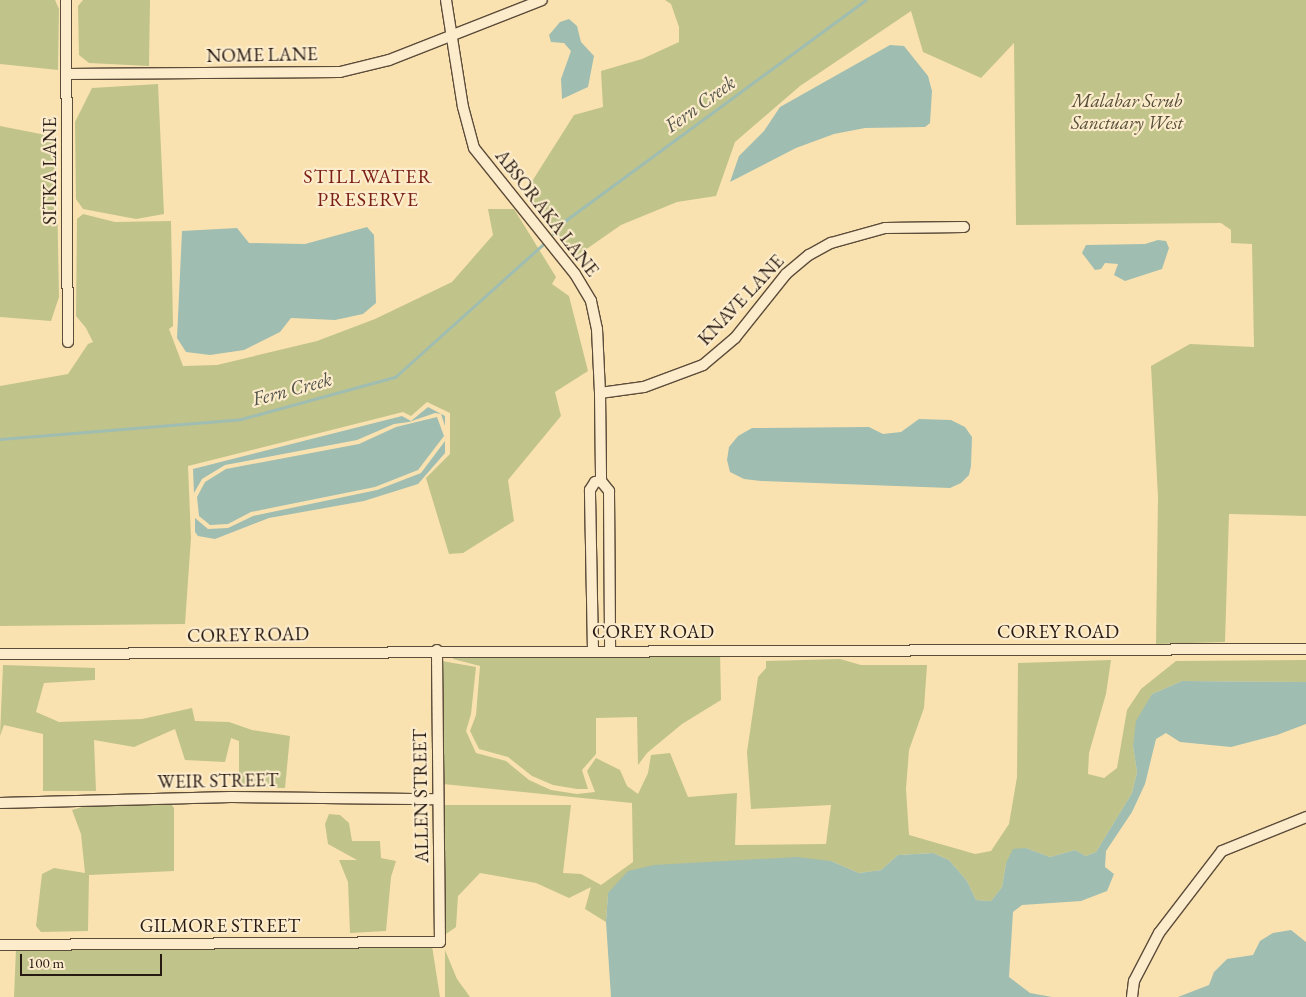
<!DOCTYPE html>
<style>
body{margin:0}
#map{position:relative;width:1306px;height:997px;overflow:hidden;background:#fae2b0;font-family:"EB Garamond",serif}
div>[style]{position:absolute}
.green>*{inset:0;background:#c0c38a}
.water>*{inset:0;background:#9fbdb1}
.stream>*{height:3px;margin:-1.5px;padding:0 1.5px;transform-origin:1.5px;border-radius:1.5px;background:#9fbdb1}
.roads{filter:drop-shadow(1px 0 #5c4c3a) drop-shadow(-1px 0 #5c4c3a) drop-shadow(0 1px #5c4c3a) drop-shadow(0 -1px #5c4c3a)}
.minor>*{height:10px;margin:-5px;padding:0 5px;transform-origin:5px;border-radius:5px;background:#fceccc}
span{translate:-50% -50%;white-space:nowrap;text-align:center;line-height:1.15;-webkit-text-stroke:4.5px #fceccc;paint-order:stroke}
.street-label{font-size:19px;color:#271a13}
.park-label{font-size:19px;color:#554d37;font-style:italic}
.water-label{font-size:20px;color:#51534a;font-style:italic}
.neighbourhood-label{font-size:20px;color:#7a1f14;letter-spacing:1px}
.scale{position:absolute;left:20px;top:954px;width:142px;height:22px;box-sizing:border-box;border:2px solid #271a13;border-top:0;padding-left:6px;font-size:15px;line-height:18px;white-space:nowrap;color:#271a13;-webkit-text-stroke:4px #fceccc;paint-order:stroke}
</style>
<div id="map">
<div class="green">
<i style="clip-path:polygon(0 0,55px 0,59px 9px,58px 70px,0 64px)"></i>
<i style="clip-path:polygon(83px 0,150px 0,149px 66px,89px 63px,79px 55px,78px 6px)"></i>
<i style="clip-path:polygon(665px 0,1306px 0,1306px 516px,1229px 514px,1225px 642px,1156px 644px,1158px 497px,1151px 366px,1190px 344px,1254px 347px,1252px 244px,1231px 243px,1231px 230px,1221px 223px,1016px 225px,1014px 43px,981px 78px,923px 52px,911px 11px,800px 86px,735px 142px,716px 196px,677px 202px,621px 225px,575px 257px,524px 194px,574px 115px,603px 107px,601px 71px,642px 59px,679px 42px,679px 27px,671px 4px)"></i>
<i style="clip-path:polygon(158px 84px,164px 214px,136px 219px,83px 209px,76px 199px,75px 122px,92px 88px)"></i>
<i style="clip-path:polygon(0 126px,56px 137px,59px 297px,51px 321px,0 317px)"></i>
<i style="clip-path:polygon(488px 209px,514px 209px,556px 277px,552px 284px,569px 296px,588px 371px,555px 392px,561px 416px,508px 480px,514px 521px,463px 553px,449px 554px,426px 478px,450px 454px,450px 413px,427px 402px,411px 416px,403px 412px,188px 466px,191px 538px,185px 624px,0 626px,0 386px,68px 374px,88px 344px,93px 342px,86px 328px,76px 316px,77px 219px,83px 214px,115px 222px,171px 221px,173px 326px,169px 329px,183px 366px,217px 365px,317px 341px,375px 319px,452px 282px,493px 235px)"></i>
<i style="clip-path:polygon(720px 650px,721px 700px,682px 724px,647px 753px,638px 765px,637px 717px,596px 718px,596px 754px,582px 770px,588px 789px,577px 789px,553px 785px,532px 776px,508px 757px,479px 749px,470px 731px,476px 715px,480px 666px,453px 659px,454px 651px)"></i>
<i style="clip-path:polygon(840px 659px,861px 665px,927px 665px,924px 708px,909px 750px,906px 789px,909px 835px,975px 854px,991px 851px,1009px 824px,1017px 777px,1018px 663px,1111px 660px,1106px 694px,1089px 753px,1088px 774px,1104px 778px,1117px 768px,1127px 710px,1141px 689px,1176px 661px,1306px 660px,1306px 682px,1182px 681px,1152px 694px,1133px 746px,1137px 772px,1132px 793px,1096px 852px,1086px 856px,1075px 850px,1050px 857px,1026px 848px,1006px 863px,1002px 887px,991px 901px,976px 900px,967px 881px,949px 860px,933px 853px,898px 855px,881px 870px,859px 873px,831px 861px,608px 893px,606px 922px,585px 909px,591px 887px,569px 898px,536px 883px,480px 873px,458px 896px,456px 927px,446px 934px,443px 805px,571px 805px,563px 873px,581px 874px,601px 885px,633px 862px,632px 803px,443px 784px,442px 661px,476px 667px,471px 714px,466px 731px,476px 753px,506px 761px,529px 780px,551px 790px,577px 794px,595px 792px,587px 771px,596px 758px,620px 770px,627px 786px,638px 794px,648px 773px,651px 755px,670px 753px,688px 797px,737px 793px,735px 845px,826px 844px,831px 805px,751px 809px,747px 752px,758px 677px,766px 668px,766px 661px)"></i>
<i style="clip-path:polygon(3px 665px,95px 668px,95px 680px,44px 683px,36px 712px,59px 722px,142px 719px,192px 708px,195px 721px,229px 722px,252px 730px,290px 736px,285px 788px,239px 787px,239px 741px,231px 738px,225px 762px,185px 760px,175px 729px,134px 747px,94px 740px,96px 791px,43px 791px,43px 734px,4px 725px,0 736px)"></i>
<i style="clip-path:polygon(171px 804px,174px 808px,174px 871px,89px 875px,88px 931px,41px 932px,36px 926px,42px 874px,54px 868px,85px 873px,81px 834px,72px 810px,89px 805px)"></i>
<i style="clip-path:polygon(329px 814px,340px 815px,349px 823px,352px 841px,380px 841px,381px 858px,396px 861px,391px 877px,386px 931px,350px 933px,348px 882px,339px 860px,357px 860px,328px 844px,325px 824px)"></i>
<i style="clip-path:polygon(432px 946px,440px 997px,14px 997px,16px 949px)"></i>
<i style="clip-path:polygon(445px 950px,457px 979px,470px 997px,445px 997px)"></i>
</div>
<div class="water">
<i style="clip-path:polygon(569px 19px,577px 26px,581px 42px,594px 56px,588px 87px,562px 99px,561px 79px,571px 51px,564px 43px,551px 42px,549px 35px,560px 22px)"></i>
<i style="clip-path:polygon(890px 45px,904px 46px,928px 76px,932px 91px,930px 123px,925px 127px,865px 128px,834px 134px,796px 148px,730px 182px,739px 156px,764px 131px,780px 107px)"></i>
<i style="clip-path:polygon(367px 227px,374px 235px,376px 303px,363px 314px,335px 320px,291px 318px,280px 332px,244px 350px,210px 355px,186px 352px,177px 338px,182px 231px,237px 228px,249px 243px,305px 244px)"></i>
<i style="clip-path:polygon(1158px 240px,1166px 241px,1169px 248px,1162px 269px,1125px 281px,1114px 275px,1118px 264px,1105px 263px,1101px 269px,1095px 270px,1082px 253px,1086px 245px,1145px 244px)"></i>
<i style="clip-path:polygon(428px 407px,445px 416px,445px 426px,441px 414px,435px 413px,409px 422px,394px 424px,357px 440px,225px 465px,202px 479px,194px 493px,193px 469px,402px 416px,411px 421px)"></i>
<i style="clip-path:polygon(437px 417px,444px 436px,418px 470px,375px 487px,251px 512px,228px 524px,210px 525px,199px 516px,197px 497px,205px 482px,226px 469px,359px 444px,396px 427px)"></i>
<i style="clip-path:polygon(919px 419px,951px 420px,965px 427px,972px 437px,971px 466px,969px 475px,961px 483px,950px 488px,761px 481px,744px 479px,730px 472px,727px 460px,729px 447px,738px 436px,752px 428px,869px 427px,883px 434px,901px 432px)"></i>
<i style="clip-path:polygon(445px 441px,445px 453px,418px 484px,364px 501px,269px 518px,215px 539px,198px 536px,195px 532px,195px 518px,208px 529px,228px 528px,253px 516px,377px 490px,421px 473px)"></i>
<i style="clip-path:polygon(1182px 681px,1306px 682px,1306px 724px,1277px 735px,1231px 747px,1180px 742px,1166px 733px,1156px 739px,1145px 784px,1132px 812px,1106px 851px,1105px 867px,1114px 874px,1107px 891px,1081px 901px,1022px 905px,1013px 912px,1009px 977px,1030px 993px,1052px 997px,611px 997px,606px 922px,608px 893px,628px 871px,654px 865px,797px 857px,831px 861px,859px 873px,881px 870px,898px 855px,933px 853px,949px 860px,967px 881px,976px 900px,991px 901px,1002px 887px,1006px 863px,1013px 849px,1026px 848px,1050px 857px,1075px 850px,1086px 856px,1096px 852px,1132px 793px,1137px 772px,1133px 746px,1136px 721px,1152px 694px)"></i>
<i style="clip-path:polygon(1291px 930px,1306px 942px,1306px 997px,1178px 997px,1209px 985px,1214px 972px,1227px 959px,1253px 955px,1260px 941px,1273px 933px)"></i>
</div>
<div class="stream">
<i style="left:553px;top:234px;width:19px;rotate:-47deg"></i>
<i style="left:566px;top:220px;width:372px;rotate:-36.3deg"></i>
<i style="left:0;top:439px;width:242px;rotate:-4.7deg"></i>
<i style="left:241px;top:419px;width:160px;rotate:-15.3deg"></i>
<i style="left:395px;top:377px;width:198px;rotate:-41.9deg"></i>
</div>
<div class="roads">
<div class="minor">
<i style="left:66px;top:0;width:342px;rotate:89.7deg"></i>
<i style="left:446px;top:0;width:108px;rotate:81deg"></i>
<i style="left:463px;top:107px;width:42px;rotate:75deg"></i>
<i style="left:474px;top:148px;width:161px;rotate:51.3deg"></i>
<i style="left:575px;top:274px;width:31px;rotate:59deg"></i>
<i style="left:591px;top:301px;width:29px;rotate:78deg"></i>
<i style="left:597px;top:329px;width:64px;rotate:87.3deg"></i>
<i style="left:600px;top:393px;width:88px;rotate:89.3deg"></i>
<i style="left:67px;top:74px;width:273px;rotate:-0.4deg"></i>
<i style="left:340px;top:72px;width:50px;rotate:-13.8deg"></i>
<i style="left:389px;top:60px;width:164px;rotate:-21.4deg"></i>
<i style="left:600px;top:393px;width:44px;rotate:-7.8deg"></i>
<i style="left:644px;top:387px;width:63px;rotate:-20.4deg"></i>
<i style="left:703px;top:365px;width:42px;rotate:-40.2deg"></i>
<i style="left:735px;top:338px;width:82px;rotate:-51.4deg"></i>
<i style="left:786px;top:274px;width:30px;rotate:-40deg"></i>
<i style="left:809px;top:255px;width:25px;rotate:-29deg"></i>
<i style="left:831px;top:243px;width:56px;rotate:-15.5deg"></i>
<i style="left:885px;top:228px;width:79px;rotate:-0.7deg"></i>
<i style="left:601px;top:481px;width:13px;rotate:51deg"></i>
<i style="left:609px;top:491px;width:158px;rotate:89.6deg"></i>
<i style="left:593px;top:650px;width:160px;rotate:-91.1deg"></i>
<i style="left:590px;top:490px;width:9px;rotate:-58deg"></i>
<i style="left:595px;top:482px;width:6px;rotate:-9deg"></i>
<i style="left:0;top:654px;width:1306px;rotate:-0.22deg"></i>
<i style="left:0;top:803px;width:231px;rotate:-1.5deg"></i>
<i style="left:231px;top:797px;width:206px;rotate:0.6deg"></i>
<i style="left:0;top:945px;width:440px;rotate:-0.4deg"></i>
<i style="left:440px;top:942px;width:292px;rotate:-90.6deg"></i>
<i style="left:1132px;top:997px;width:16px;rotate:-83deg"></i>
<i style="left:1134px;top:981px;width:54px;rotate:-62.5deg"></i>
<i style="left:1159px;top:933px;width:103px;rotate:-52.5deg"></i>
<i style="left:1222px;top:851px;width:91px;rotate:-22deg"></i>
</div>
</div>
<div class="street-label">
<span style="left:262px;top:55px;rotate:-1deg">NOME LANE</span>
<span style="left:50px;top:171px;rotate:-90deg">SITKA LANE</span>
<span style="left:547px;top:213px;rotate:52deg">ABSORAKA LANE</span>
<span style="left:741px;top:300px;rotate:-47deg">KNAVE LANE</span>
<span style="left:653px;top:632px">COREY ROAD</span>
<span style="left:1058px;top:632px">COREY ROAD</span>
<span style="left:248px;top:635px;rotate:-1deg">COREY ROAD</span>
<span style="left:218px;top:781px;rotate:-1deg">WEIR STREET</span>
<span style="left:421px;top:796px;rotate:-91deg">ALLEN STREET</span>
<span style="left:220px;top:926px">GILMORE STREET</span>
</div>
<div class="park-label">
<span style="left:1127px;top:112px">Malabar Scrub<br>Sanctuary West</span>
</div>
<div class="water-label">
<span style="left:700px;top:104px;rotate:-36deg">Fern Creek</span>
<span style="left:292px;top:389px;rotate:-15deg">Fern Creek</span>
</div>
<div class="neighbourhood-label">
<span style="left:368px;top:188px">STILLWATER<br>PRESERVE</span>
</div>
<div class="scale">100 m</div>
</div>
